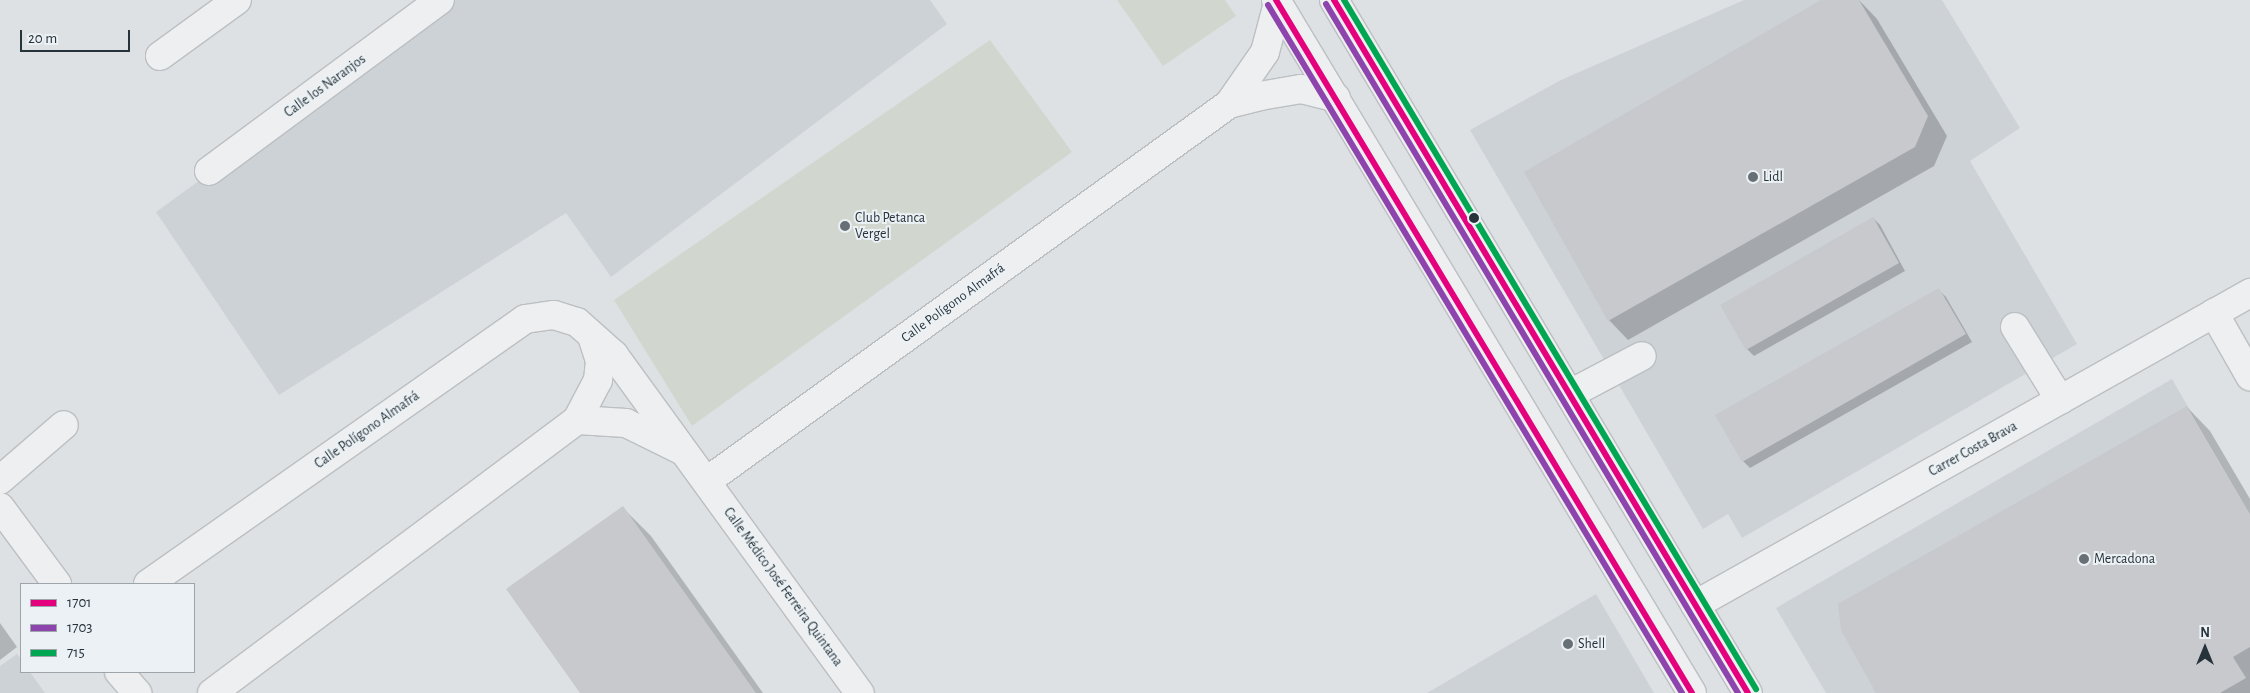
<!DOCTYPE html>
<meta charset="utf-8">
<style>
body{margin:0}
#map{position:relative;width:2250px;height:693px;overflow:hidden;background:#dee1e4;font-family:"Alegreya Sans",sans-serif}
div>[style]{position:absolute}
.built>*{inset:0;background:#cdd2d7}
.green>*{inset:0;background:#d1d7cf}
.shadow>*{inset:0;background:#0003}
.building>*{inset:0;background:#c7c9cc}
.roads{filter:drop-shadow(1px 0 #bcbfc2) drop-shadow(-1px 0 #bcbfc2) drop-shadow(0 1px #bcbfc2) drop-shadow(0 -1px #bcbfc2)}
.minor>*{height:28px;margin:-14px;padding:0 14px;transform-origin:14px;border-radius:14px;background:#eeeff0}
.bus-1>*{height:6px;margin:-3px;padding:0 3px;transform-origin:3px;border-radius:3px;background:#e5007d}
.bus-2>*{height:6px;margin:-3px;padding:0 3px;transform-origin:3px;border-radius:3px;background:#8e44ad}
.bus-3>*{height:6px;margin:-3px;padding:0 3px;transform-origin:3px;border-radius:3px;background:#00a651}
.dots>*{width:14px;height:14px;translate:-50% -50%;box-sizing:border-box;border:2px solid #ebf1f4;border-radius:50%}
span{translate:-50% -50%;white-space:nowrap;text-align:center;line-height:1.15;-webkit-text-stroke:4px #ebf1f4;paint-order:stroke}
.street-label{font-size:14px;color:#27333b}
.poi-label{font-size:14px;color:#27333b}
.left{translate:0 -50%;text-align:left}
.legend{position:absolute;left:20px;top:583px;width:175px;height:90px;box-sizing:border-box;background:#ebf1f4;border:1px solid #9da5aa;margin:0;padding:6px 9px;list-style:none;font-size:15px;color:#27333b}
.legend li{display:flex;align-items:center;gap:10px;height:25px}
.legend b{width:25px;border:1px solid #9da5aa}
.north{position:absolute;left:2180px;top:623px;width:50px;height:50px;-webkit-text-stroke:4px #ebf1f4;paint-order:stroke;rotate:0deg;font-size:14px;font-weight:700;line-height:20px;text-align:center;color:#27333b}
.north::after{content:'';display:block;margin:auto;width:18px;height:22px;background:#27333b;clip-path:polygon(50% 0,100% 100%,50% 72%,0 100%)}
.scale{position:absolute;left:20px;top:30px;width:110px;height:22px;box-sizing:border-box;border:2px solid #27333b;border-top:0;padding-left:6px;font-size:15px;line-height:18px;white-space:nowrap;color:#27333b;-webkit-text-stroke:4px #ebf1f4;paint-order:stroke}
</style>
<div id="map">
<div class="built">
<i style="clip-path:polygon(448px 0,930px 0,947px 24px,611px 277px,566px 213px,279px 395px,156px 212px)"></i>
<i style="clip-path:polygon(1744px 0,1942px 0,2020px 128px,1970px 161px,2077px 344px,1742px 538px,1728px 514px,1703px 529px,1470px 130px,1561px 80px)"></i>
<i style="clip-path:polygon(2172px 379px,2250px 514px,2250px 693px,1826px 693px,1776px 608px)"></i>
<i style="clip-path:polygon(1596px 594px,1654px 693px,1427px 693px)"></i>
<i style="clip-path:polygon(17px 654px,21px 659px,21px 672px,30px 672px,45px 693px,0 693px,0 666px)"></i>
</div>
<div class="green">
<i style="clip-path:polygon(1117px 0,1225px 0,1236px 16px,1163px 66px)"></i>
<i style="clip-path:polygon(990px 40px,1072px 152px,692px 426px,614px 300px)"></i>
</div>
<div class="shadow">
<i style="clip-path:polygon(1824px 0,1859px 0,1877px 19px,1947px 136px,1934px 166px,1628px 340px,1609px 320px)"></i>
<i style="clip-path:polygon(1873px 218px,1880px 225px,1905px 271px,1754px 356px,1747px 349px)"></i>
<i style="clip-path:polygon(1939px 290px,1946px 297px,1972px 342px,1750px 468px,1743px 461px)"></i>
<i style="clip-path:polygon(2187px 407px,2210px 431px,2250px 499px,2250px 693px,1878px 693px)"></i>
<i style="clip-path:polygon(623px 508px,651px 536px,763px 693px,582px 693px)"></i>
<i style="clip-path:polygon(0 623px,17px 647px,0 660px)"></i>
</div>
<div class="building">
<i style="clip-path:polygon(1821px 0,1859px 0,1928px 116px,1915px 147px,1608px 321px,1524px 172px)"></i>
<i style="clip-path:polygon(1873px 217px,1899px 263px,1746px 350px,1720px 305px)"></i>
<i style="clip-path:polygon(1939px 288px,1966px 334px,1742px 462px,1715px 415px)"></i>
<i style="clip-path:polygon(2187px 406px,2250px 514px,2250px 647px,2233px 657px,2246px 678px,2220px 693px,1876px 693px,1841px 630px,1838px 604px)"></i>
<i style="clip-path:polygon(623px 506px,756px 693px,580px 693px,506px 589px)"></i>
</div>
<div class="roads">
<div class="minor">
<i style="left:1276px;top:0;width:808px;rotate:59.02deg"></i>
<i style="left:1334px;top:0;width:807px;rotate:59.15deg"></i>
<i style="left:160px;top:56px;width:95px;rotate:-36deg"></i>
<i style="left:1229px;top:104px;width:32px;rotate:-14deg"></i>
<i style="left:1260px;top:96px;width:42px;rotate:-9.7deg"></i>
<i style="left:1301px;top:89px;width:36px;rotate:14deg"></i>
<i style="left:209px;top:171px;width:287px;rotate:-36.5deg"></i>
<i style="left:2214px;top:313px;width:73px;rotate:60.3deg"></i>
<i style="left:2015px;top:327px;width:86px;rotate:58.3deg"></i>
<i style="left:1570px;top:394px;width:81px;rotate:-27.8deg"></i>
<i style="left:577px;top:420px;width:45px;rotate:-62.3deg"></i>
<i style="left:598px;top:380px;width:19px;rotate:-84deg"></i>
<i style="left:600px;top:361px;width:25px;rotate:-108deg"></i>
<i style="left:0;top:480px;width:84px;rotate:-40.7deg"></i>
<i style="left:707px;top:481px;width:644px;rotate:-35.84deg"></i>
<i style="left:1229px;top:104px;width:63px;rotate:-55.3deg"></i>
<i style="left:1265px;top:52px;width:51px;rotate:-75.1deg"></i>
<i style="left:0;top:507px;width:96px;rotate:53.5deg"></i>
<i style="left:148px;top:584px;width:461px;rotate:-35.1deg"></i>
<i style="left:525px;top:319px;width:29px;rotate:-8deg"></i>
<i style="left:554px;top:315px;width:24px;rotate:17deg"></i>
<i style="left:577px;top:322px;width:50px;rotate:41.7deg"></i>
<i style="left:614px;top:355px;width:418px;rotate:54deg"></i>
<i style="left:1695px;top:605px;width:637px;rotate:-29.34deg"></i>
<i style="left:119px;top:672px;width:28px;rotate:49deg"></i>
<i style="left:212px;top:693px;width:456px;rotate:-36.8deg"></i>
<i style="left:577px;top:420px;width:49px;rotate:3.5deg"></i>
<i style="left:626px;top:423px;width:61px;rotate:26.1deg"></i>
</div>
</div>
<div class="bus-1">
<i style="left:1276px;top:0;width:808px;rotate:59.02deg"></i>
<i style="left:1334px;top:0;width:807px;rotate:59.15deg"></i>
</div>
<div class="bus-2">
<i style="left:1326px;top:4px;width:803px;rotate:59.12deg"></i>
<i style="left:1268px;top:5px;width:803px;rotate:58.96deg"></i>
</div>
<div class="bus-3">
<i style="left:1344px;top:0;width:803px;rotate:59.12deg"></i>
</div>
<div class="dots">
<i style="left:1753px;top:177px;background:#677076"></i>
<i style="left:1474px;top:218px;background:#27333b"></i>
<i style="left:845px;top:226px;background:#677076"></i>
<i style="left:2084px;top:559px;background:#677076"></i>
<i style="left:1568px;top:644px;background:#677076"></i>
</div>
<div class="street-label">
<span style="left:325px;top:86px;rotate:-36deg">Calle los Naranjos</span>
<span style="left:953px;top:303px;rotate:-36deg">Calle Polígono Almafrá</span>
<span style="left:367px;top:430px;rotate:-35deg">Calle Polígono Almafrá</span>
<span style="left:1973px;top:449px;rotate:-29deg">Carrer Costa Brava</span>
<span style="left:783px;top:587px;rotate:54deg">Calle Médico José Ferreira Quintana</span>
</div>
<div class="poi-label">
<span class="left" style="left:1763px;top:177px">Lidl</span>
<span class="left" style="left:855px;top:226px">Club Petanca<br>Vergel</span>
<span class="left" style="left:2094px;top:559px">Mercadona</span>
<span class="left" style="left:1578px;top:644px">Shell</span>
</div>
<ul class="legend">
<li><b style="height:6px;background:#e5007d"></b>1701</li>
<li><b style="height:6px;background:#8e44ad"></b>1703</li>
<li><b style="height:6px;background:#00a651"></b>715</li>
</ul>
<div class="north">N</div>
<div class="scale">20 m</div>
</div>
